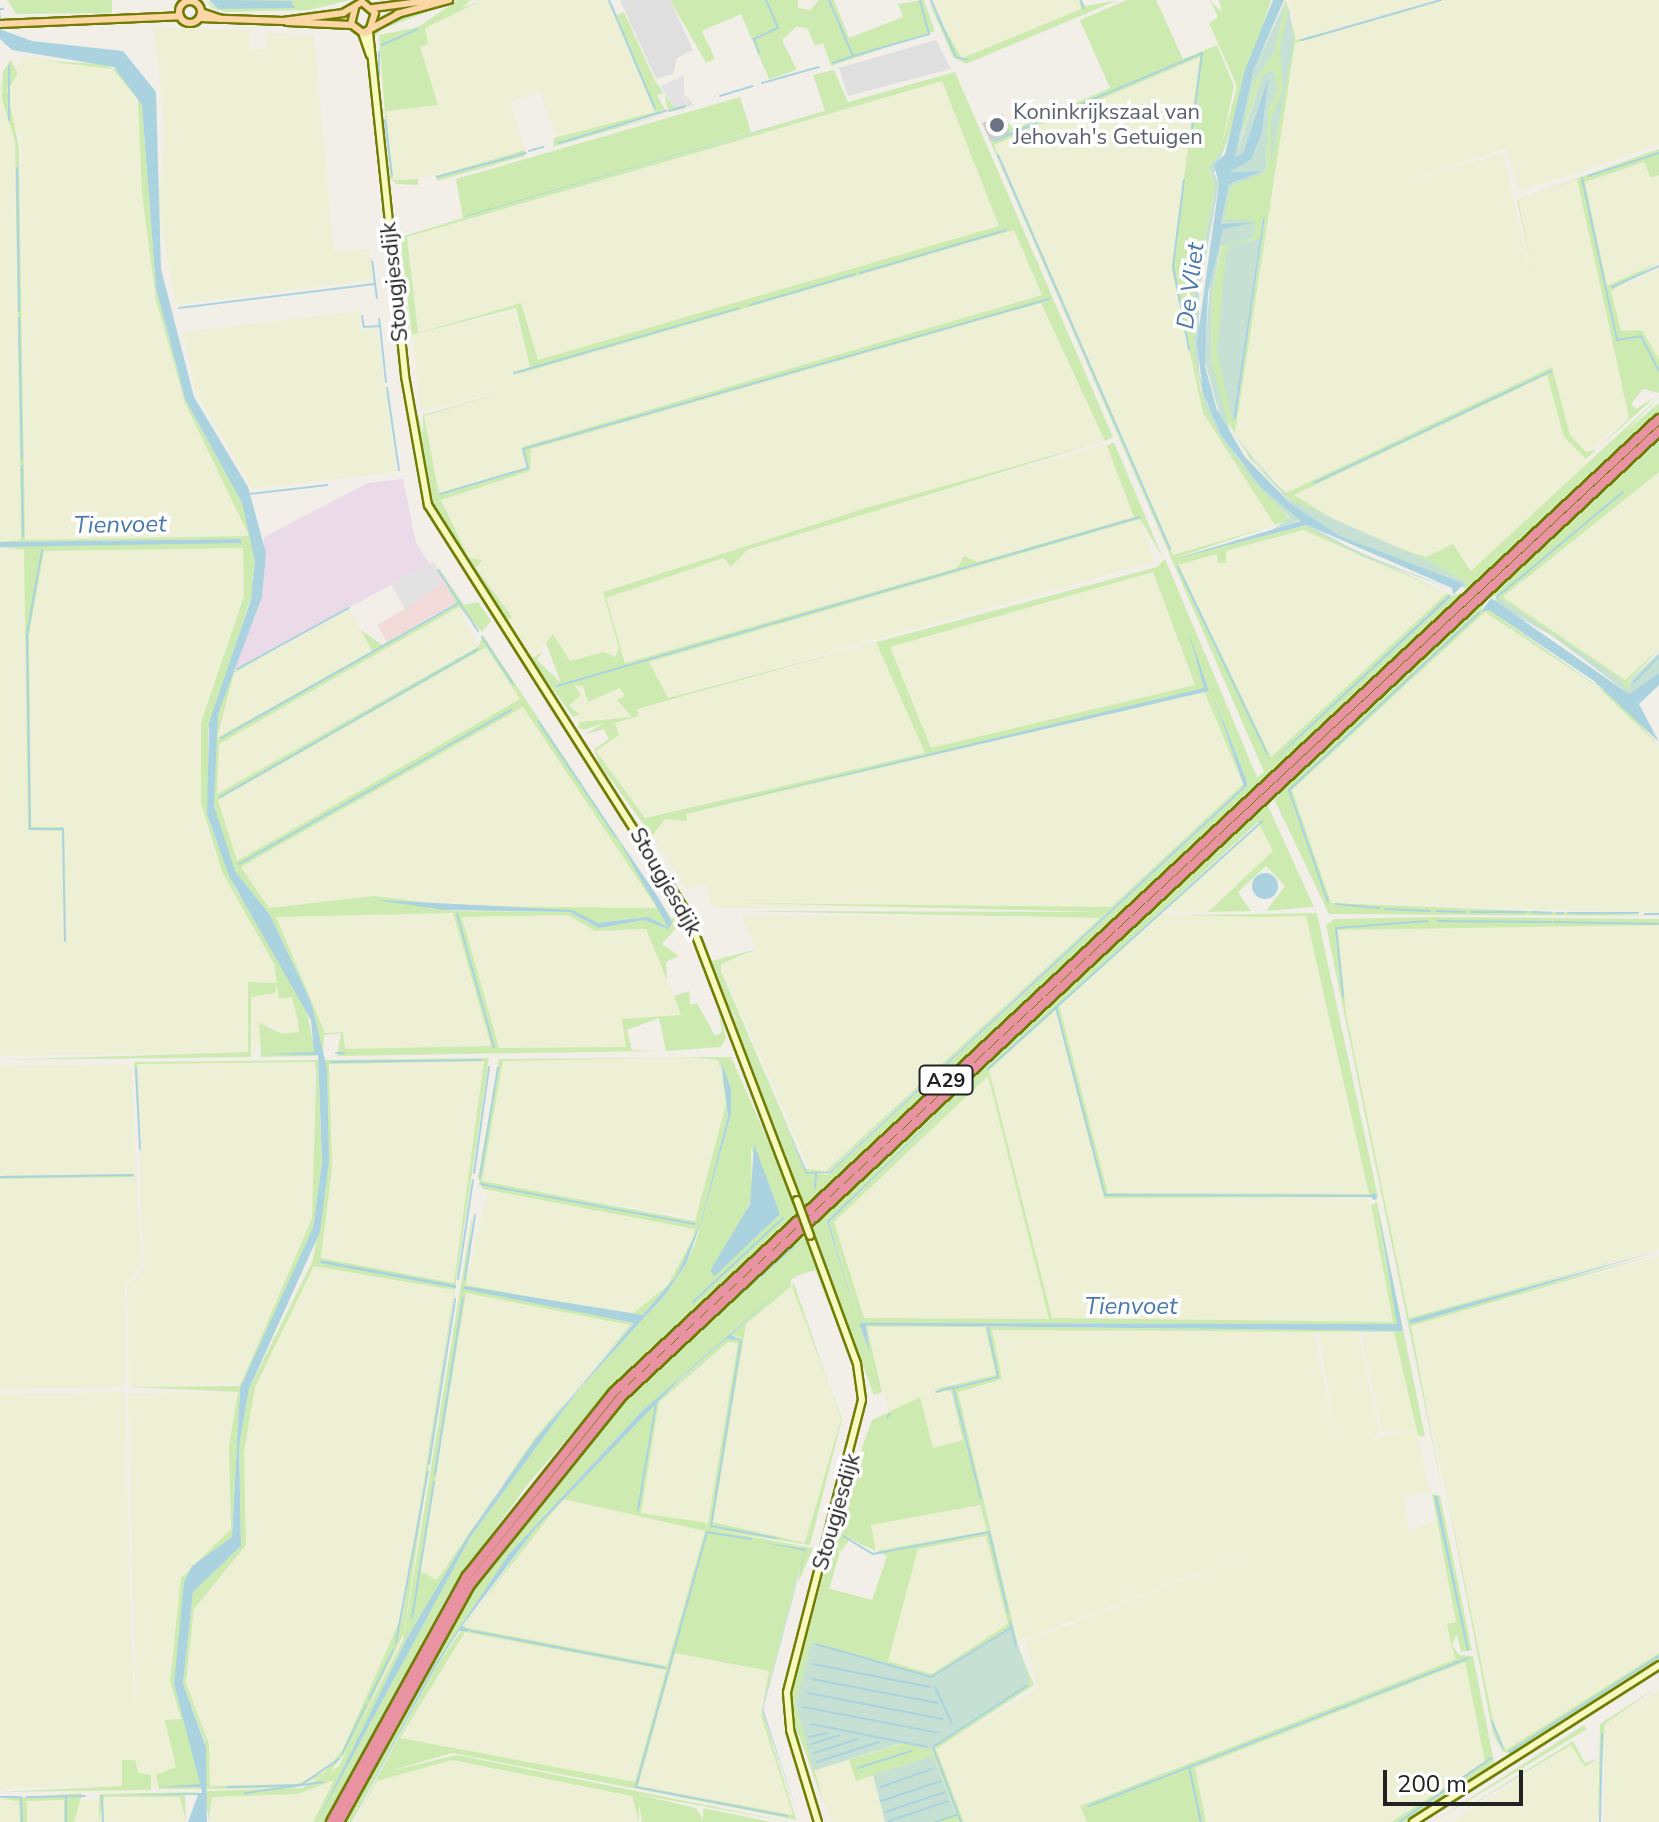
<!DOCTYPE html>
<style>
body{margin:0}
#map{position:relative;width:1659px;height:1822px;overflow:hidden;background:#f2efe9;font-family:"Nunito Sans",sans-serif}
div>[style]{position:absolute}
.residential>*{inset:0;background:#e0dfdf}
.commercial>*{inset:0;background:#f2dad9}
.industrial>*{inset:0;background:#ebdbe8}
.religious>*{inset:0;background:#d0d0d0}
.farmland>*{inset:0;background:#eef0d5}
.grass>*{inset:0;background:#cdebb0}
.wetland>*{inset:0;background:#c6e0d4}
.parking>*{inset:0;background:#e2e2e2}
.water>*{inset:0;background:#aad3df}
.round{border-radius:50%}
.stream>*{height:2px;margin:-1px;padding:0 1px;transform-origin:1px;border-radius:1px;background:#aad3df}
.canal>*{height:5px;margin:-2.5px;padding:0 2.5px;transform-origin:2.5px;border-radius:2.5px;background:#aad3df}
.roads{filter:drop-shadow(2px 0 #707d05) drop-shadow(-2px 0 #707d05) drop-shadow(0 2px #707d05) drop-shadow(0 -2px #707d05)}
.secondary>*{height:6px;margin:-3px;padding:0 3px;transform-origin:3px;border-radius:3px;background:#f7fabf}
.primary>*{height:6px;margin:-3px;padding:0 3px;transform-origin:3px;border-radius:3px;background:#fcd6a4}
.primary>.ring{margin:-3px;padding:0;box-sizing:content-box;background:none;border:6px solid #fcd6a4;border-radius:50%}
.highway>*{height:8px;margin:-4px;padding:0 4px;transform-origin:4px;border-radius:4px;background:#e892a2}
.bridges{filter:drop-shadow(2px 0 #707d05) drop-shadow(-2px 0 #707d05) drop-shadow(0 2px #707d05) drop-shadow(0 -2px #707d05)}
.secondary-bridge>*{height:6px;margin:-3px;padding:0 3px;transform-origin:3px;border-radius:3px;background:#f7fabf}
.dots>*{width:22px;height:22px;translate:-50% -50%;box-sizing:border-box;border:4px solid #fff;border-radius:50%}
span{translate:-50% -50%;white-space:nowrap;text-align:center;line-height:1.15;-webkit-text-stroke:7px #fff;paint-order:stroke}
.shield-label span{padding:2px 6px;background:#fff;border:2px solid;border-radius:6px;-webkit-text-stroke-width:0}
.shield-label{font-size:20px;color:#222;font-weight:700}
.worship-label{font-size:22px;color:#5b616d}
.left{translate:0 -50%;text-align:left}
.street-label{font-size:22px;color:#222}
.water-label{font-size:24px;color:#4a7aab;font-style:italic}
.scale{position:absolute;left:1383px;top:1770px;width:140px;height:36px;box-sizing:border-box;border:4px solid #222;border-top:0;padding-left:10px;font-size:24px;line-height:28px;white-space:nowrap;color:#222;-webkit-text-stroke:6px #fff;paint-order:stroke}
</style>
<div id="map">
<div class="residential">
<i style="clip-path:polygon(620px 0,670px 0,693px 50px,677px 58px,673px 74px,656px 79px)"></i>
<i style="clip-path:polygon(936px 40px,951px 69px,848px 96px,839px 68px)"></i>
</div>
<div class="commercial">
<i style="clip-path:polygon(434px 562px,456px 603px,387px 642px,377px 625px,405px 609px,391px 584px)"></i>
</div>
<div class="industrial">
<i style="clip-path:polygon(403px 479px,416px 543px,430px 564px,234px 669px,263px 593px,264px 537px,368px 483px)"></i>
</div>
<div class="religious">
<i style="clip-path:polygon(1003px 114px,1011px 133px,990px 141px,982px 123px)"></i>
</div>
<div class="farmland">
<i style="clip-path:polygon(483px 0,608px 0,655px 112px,558px 141px,540px 93px,511px 102px,525px 150px,438px 176px,393px 180px,378px 49px,428px 43px,425px 28px)"></i>
<i style="clip-path:polygon(932px 0,1079px 0,1081px 9px,961px 58px)"></i>
<i style="clip-path:polygon(1289px 0,1435px 0,1296px 40px)"></i>
<i style="clip-path:polygon(1446px 0,1659px 0,1659px 145px,1520px 191px,1506px 149px,1381px 188px,1503px 153px,1530px 273px,1518px 200px,1577px 178px,1629px 418px,1586px 452px,1569px 433px,1552px 367px,1286px 493px,1235px 434px,1295px 43px)"></i>
<i style="clip-path:polygon(154px 27px,261px 31px,249px 32px,250px 49px,266px 49px,266px 32px,314px 36px,334px 251px,369px 249px,373px 280px,175px 305px,158px 205px,165px 135px)"></i>
<i style="clip-path:polygon(26px 56px,106px 67px,134px 91px,144px 126px,142px 194px,156px 300px,185px 403px,249px 537px,24px 541px,21px 133px,14px 133px,21px 541px,0 541px,0 85px,7px 64px,17px 66px)"></i>
<i style="clip-path:polygon(1201px 57px,1172px 269px,1203px 413px,1275px 525px,1173px 555px,994px 144px)"></i>
<i style="clip-path:polygon(943px 81px,999px 226px,538px 360px,521px 303px,418px 333px,407px 237px)"></i>
<i style="clip-path:polygon(1644px 162px,1651px 178px,1659px 175px,1659px 262px,1607px 287px,1585px 182px)"></i>
<i style="clip-path:polygon(1014px 230px,1042px 295px,522px 447px,527px 468px,439px 494px,424px 415px,507px 390px,421px 411px,412px 335px,515px 311px,530px 368px,515px 375px)"></i>
<i style="clip-path:polygon(1659px 268px,1659px 359px,1647px 336px,1621px 332px,1611px 291px)"></i>
<i style="clip-path:polygon(1041px 303px,1105px 441px,839px 517px,603px 592px,605px 598px,840px 520px,1106px 444px,1134px 517px,628px 664px,621px 649px,609px 659px,604px 652px,569px 662px,546px 643px,531px 659px,475px 568px,482px 560px,469px 559px,449px 523px,443px 497px,531px 470px,531px 449px)"></i>
<i style="clip-path:polygon(360px 311px,361px 329px,377px 328px,397px 472px,252px 489px,196px 393px,183px 332px)"></i>
<i style="clip-path:polygon(1547px 375px,1564px 437px,1589px 462px,1473px 570px,1453px 544px,1426px 557px,1410px 552px,1351px 530px,1294px 495px)"></i>
<i style="clip-path:polygon(1659px 472px,1659px 649px,1625px 680px,1503px 597px)"></i>
<i style="clip-path:polygon(1140px 519px,1154px 562px,667px 698px,648px 661px)"></i>
<i style="clip-path:polygon(1303px 530px,1447px 593px,1271px 757px,1178px 565px,1218px 554px,1225px 563px,1226px 552px)"></i>
<i style="clip-path:polygon(243px 548px,244px 596px,201px 723px,201px 803px,216px 858px,273px 964px,279px 999px,292px 997px,300px 1032px,283px 1034px,271px 1023px,254px 1052px,250px 997px,277px 984px,249px 982px,248px 1052px,0 1056px,0 550px,24px 549px,28px 830px,62px 831px,66px 942px,64px 828px,31px 828px,29px 635px,44px 550px)"></i>
<i style="clip-path:polygon(1153px 571px,1196px 685px,931px 749px,890px 647px)"></i>
<i style="clip-path:polygon(459px 607px,477px 645px,217px 795px,218px 744px)"></i>
<i style="clip-path:polygon(349px 609px,373px 650px,216px 739px,234px 673px)"></i>
<i style="clip-path:polygon(1485px 612px,1606px 694px,1659px 746px,1659px 913px,1331px 903px,1292px 790px)"></i>
<i style="clip-path:polygon(876px 642px,925px 753px,649px 817px,638px 814px,595px 750px,619px 735px,613px 717px,578px 725px,576px 707px,569px 708px,581px 695px,572px 685px,583px 686px,588px 702px,621px 688px,625px 696px,617px 700px,632px 717px,622px 720px,638px 716px,636px 709px)"></i>
<i style="clip-path:polygon(486px 646px,521px 699px,237px 862px,218px 800px)"></i>
<i style="clip-path:polygon(1204px 691px,1243px 784px,1111px 907px,721px 908px,710px 904px,707px 883px,686px 889px,652px 836px,664px 819px,687px 821px,685px 814px)"></i>
<i style="clip-path:polygon(523px 707px,658px 908px,458px 906px,380px 896px,269px 908px,241px 867px)"></i>
<i style="clip-path:polygon(1260px 823px,1274px 850px,1208px 912px,1161px 911px)"></i>
<i style="clip-path:polygon(453px 912px,491px 1046px,345px 1050px,342px 1032px,325px 1033px,275px 917px)"></i>
<i style="clip-path:polygon(1158px 914px,1306px 916px,1370px 1194px,1107px 1193px,1058px 1005px)"></i>
<i style="clip-path:polygon(568px 915px,595px 931px,646px 929px,682px 1015px,623px 1019px,626px 1047px,499px 1048px,462px 917px)"></i>
<i style="clip-path:polygon(741px 915px,1100px 918px,832px 1168px,811px 1172px,720px 965px,757px 951px)"></i>
<i style="clip-path:polygon(1448px 923px,1659px 925px,1659px 1249px,1409px 1318px,1346px 1014px,1338px 930px)"></i>
<i style="clip-path:polygon(1056px 1010px,1105px 1198px,1369px 1199px,1394px 1322px,1052px 1318px,989px 1070px)"></i>
<i style="clip-path:polygon(685px 1057px,718px 1060px,728px 1097px,699px 1219px,482px 1182px,503px 1061px)"></i>
<i style="clip-path:polygon(484px 1060px,455px 1283px,321px 1258px,331px 1176px,329px 1064px)"></i>
<i style="clip-path:polygon(315px 1062px,312px 1218px,241px 1384px,129px 1387px,127px 1286px,143px 1269px,137px 1064px)"></i>
<i style="clip-path:polygon(131px 1064px,141px 1266px,125px 1285px,125px 1387px,0 1389px,0 1179px,134px 1177px,0 1176px,0 1066px)"></i>
<i style="clip-path:polygon(988px 1075px,1050px 1319px,864px 1318px,833px 1223px)"></i>
<i style="clip-path:polygon(488px 1190px,696px 1229px,675px 1275px,638px 1316px,465px 1285px)"></i>
<i style="clip-path:polygon(1659px 1256px,1659px 1653px,1507px 1751px,1496px 1735px,1411px 1326px)"></i>
<i style="clip-path:polygon(314px 1265px,454px 1290px,403px 1613px,343px 1749px,326px 1772px,294px 1785px,210px 1786px,209px 1744px,186px 1683px,194px 1608px,246px 1546px,244px 1452px,255px 1386px)"></i>
<i style="clip-path:polygon(794px 1284px,841px 1419px,806px 1544px,713px 1522px,746px 1323px)"></i>
<i style="clip-path:polygon(466px 1293px,631px 1324px,534px 1439px,438px 1581px,420px 1571px)"></i>
<i style="clip-path:polygon(986px 1327px,996px 1375px,947px 1384px,963px 1440px,933px 1448px,920px 1398px,889px 1413px,866px 1328px)"></i>
<i style="clip-path:polygon(992px 1330px,1313px 1331px,1338px 1448px,1318px 1331px,1358px 1333px,1380px 1433px,1372px 1440px,1405px 1432px,1382px 1432px,1361px 1335px,1395px 1332px,1430px 1492px,1403px 1498px,1410px 1530px,1436px 1520px,1457px 1622px,1447px 1625px,1456px 1659px,1080px 1805px,1087px 1822px,964px 1822px,936px 1749px,1038px 1688px,1025px 1642px,1352px 1513px,1019px 1642px,958px 1391px,1002px 1379px)"></i>
<i style="clip-path:polygon(728px 1342px,738px 1343px,708px 1524px,640px 1513px,659px 1402px)"></i>
<i style="clip-path:polygon(125px 1392px,131px 1639px,136px 1716px,128px 1393px,238px 1392px,231px 1529px,222px 1545px,183px 1573px,170px 1674px,195px 1786px,0 1788px,0 1394px)"></i>
<i style="clip-path:polygon(563px 1499px,705px 1531px,667px 1667px,463px 1627px)"></i>
<i style="clip-path:polygon(981px 1505px,987px 1530px,876px 1551px,870px 1525px)"></i>
<i style="clip-path:polygon(986px 1536px,1008px 1624px,932px 1674px,888px 1661px,918px 1549px)"></i>
<i style="clip-path:polygon(465px 1632px,666px 1670px,635px 1782px,400px 1738px)"></i>
<i style="clip-path:polygon(675px 1653px,769px 1671px,761px 1713px,793px 1815px,638px 1786px)"></i>
<i style="clip-path:polygon(1465px 1662px,1485px 1762px,1391px 1822px,1206px 1822px,1195px 1768px)"></i>
<i style="clip-path:polygon(1659px 1690px,1659px 1822px,1603px 1822px,1605px 1724px)"></i>
<i style="clip-path:polygon(1572px 1745px,1585px 1766px,1600px 1760px,1598px 1822px,1451px 1822px)"></i>
<i style="clip-path:polygon(452px 1760px,632px 1796px,639px 1822px,355px 1822px,377px 1781px)"></i>
<i style="clip-path:polygon(849px 1760px,856px 1781px,873px 1775px,885px 1822px,831px 1822px,813px 1771px)"></i>
<i style="clip-path:polygon(335px 1779px,313px 1822px,212px 1822px,212px 1797px,298px 1794px)"></i>
<i style="clip-path:polygon(180px 1797px,185px 1822px,27px 1822px,26px 1801px)"></i>
<i style="clip-path:polygon(0 1799px,19px 1800px,20px 1822px,0 1822px)"></i>
</div>
<div class="grass">
<i style="clip-path:polygon(7px 0,112px 0,112px 13px,16px 14px)"></i>
<i style="clip-path:polygon(206px 0,218px 9px,295px 6px,217px 0,350px 0,309px 10px,226px 12px,212px 8px)"></i>
<i style="clip-path:polygon(458px 0,471px 0,462px 8px,483px 0,425px 28px,428px 44px,420px 47px,438px 105px,386px 111px,393px 180px,418px 179px,418px 185px,397px 184px,390px 178px,379px 35px,418px 27px)"></i>
<i style="clip-path:polygon(608px 0,617px 15px,624px 12px,655px 81px,674px 107px,684px 103px,686px 105px,686px 108px,670px 112px,685px 106px,668px 110px,664px 93px,657px 95px,666px 111px,558px 142px,666px 114px,553px 147px,554px 138px,655px 112px)"></i>
<i style="clip-path:polygon(670px 0,798px 0,798px 8px,810px 10px,819px 0,834px 0,849px 38px,903px 17px,898px 4px,924px 0,935px 31px,831px 66px,823px 43px,815px 46px,807px 28px,796px 27px,782px 40px,797px 70px,769px 79px,741px 14px,702px 31px,715px 59px,706px 63px)"></i>
<i style="clip-path:polygon(928px 0,962px 58px,1081px 9px,1079px 0,1086px 6px,1118px 0,966px 64px,953px 57px)"></i>
<i style="clip-path:polygon(evenodd,1127px 0,1156px 0,1183px 59px,1217px 45px,1234px 86px,1222px 144px,1237px 86px,1209px 23px,1218px 17px,1210px 0,1222px 12px,1219px 0,1271px 0,1225px 147px,1209px 167px,1215px 187px,1194px 297px,1195px 346px,1200px 389px,1219px 435px,1290px 520px,1175px 558px,1305px 526px,1453px 596px,1465px 591px,1466px 582px,1426px 560px,1351px 533px,1286px 497px,1250px 459px,1225px 417px,1211px 360px,1212px 294px,1222px 245px,1255px 234px,1224px 220px,1231px 185px,1266px 172px,1268px 111px,1278px 87px,1273px 69px,1262px 76px,1237px 149px,1253px 83px,1274px 53px,1286px 0,1296px 40px,1446px 0,1295px 43px,1235px 434px,1258px 466px,1286px 493px,1552px 367px,1570px 435px,1586px 452px,1596px 450px,1629px 418px,1577px 179px,1518px 200px,1533px 273px,1517px 200px,1659px 149px,1659px 175px,1651px 178px,1644px 162px,1585px 182px,1607px 286px,1659px 262px,1611px 291px,1621px 331px,1642px 330px,1659px 359px,1659px 393px,1643px 389px,1631px 404px,1636px 409px,1655px 397px,1586px 459px,1564px 437px,1547px 375px,1294px 495px,1351px 530px,1410px 552px,1426px 557px,1453px 544px,1471px 571px,1659px 397px,1626px 431px,1659px 403px,1659px 413px,607px 1392px,527px 1485px,448px 1595px,325px 1822px,313px 1822px,334px 1780px,298px 1794px,212px 1797px,209px 1822px,205px 1791px,302px 1788px,339px 1766px,403px 1640px,473px 1211px,466px 1285px,631px 1315px,667px 1286px,691px 1242px,695px 1229px,483px 1189px,478px 1178px,499px 1059px,731px 1057px,795px 1202px,800px 1197px,725px 1006px,738px 1022px,722px 996px,694px 916px,712px 961px,757px 949px,721px 964px,721px 971px,806px 1169px,826px 1171px,1100px 918px,739px 911px,1103px 912px,737px 903px,1111px 907px,1243px 784px,1204px 691px,686px 814px,687px 821px,665px 819px,652px 836px,599px 763px,594px 749px,609px 739px,604px 729px,583px 735px,605px 723px,583px 730px,578px 728px,580px 722px,632px 717px,617px 700px,625px 696px,620px 688px,588px 702px,583px 686px,574px 685px,581px 695px,569px 706px,580px 714px,573px 717px,531px 659px,543px 651px,537px 660px,561px 683px,546px 643px,553px 634px,570px 661px,604px 652px,615px 657px,619px 648px,603px 592px,866px 508px,1097px 443px,747px 550px,731px 567px,724px 558px,606px 598px,625px 663px,957px 568px,964px 556px,978px 562px,1134px 517px,1107px 446px,1114px 442px,1162px 556px,1140px 519px,649px 662px,668px 698px,1157px 567px,1165px 559px,1257px 777px,1264px 772px,990px 141px,1010px 133px,1006px 120px,1014px 129px,1110px 88px,1080px 20px,1127px 0,1200px 57px,1172px 269px,1203px 413px,1275px 525px,1173px 555px,994px 145px,1200px 57px,1127px 0,1265px 217px,1236px 417px,1233px 421px,1263px 218px,1265px 217px,1127px 0,1303px 530px,1447px 593px,1271px 757px,1178px 565px,1217px 554px,1218px 563px,1226px 563px,1226px 551px,1303px 530px,1127px 0,1153px 572px,1195px 685px,931px 748px,890px 647px,1153px 572px,1127px 0,1449px 596px,1451px 597px,1278px 756px,1293px 741px,1449px 596px,1127px 0,876px 642px,925px 753px,645px 818px,596px 751px,619px 735px,615px 723px,639px 716px,637px 709px,876px 642px,1127px 0,1213px 695px,1246px 779px,1247px 786px,829px 1174px,806px 1174px,784px 1122px,807px 1172px,828px 1172px,1244px 786px,1213px 695px,1127px 0,685px 1057px,718px 1060px,728px 1097px,695px 1221px,482px 1181px,503px 1061px,685px 1057px,1127px 0,720px 1062px,731px 1089px,731px 1114px,696px 1241px,686px 1264px,665px 1295px,579px 1389px,471px 1536px,337px 1782px,407px 1638px,487px 1506px,578px 1386px,634px 1323px,464px 1287px,643px 1315px,677px 1275px,701px 1221px,728px 1116px,720px 1062px,1127px 0,751px 1148px,780px 1214px,715px 1275px,711px 1271px,733px 1242px,752px 1197px,751px 1148px,1127px 0,466px 1293px,630px 1325px,534px 1439px,437px 1580px,420px 1571px,466px 1293px)"></i>
<i style="clip-path:polygon(446px 5px,382px 29px,372px 40px,380px 24px)"></i>
<i style="clip-path:polygon(11px 60px,18px 74px,7px 90px,19px 148px,25px 540px,249px 536px,185px 403px,156px 300px,142px 194px,138px 99px,112px 69px,45px 61px,104px 64px,123px 74px,142px 105px,156px 288px,185px 399px,242px 503px,255px 556px,253px 591px,208px 729px,208px 818px,234px 886px,306px 1007px,316px 1056px,261px 1057px,259px 1023px,283px 1034px,299px 1032px,298px 1021px,292px 997px,279px 999px,274px 964px,222px 872px,201px 803px,201px 723px,244px 596px,243px 548px,44px 551px,29px 635px,31px 827px,64px 827px,66px 942px,62px 831px,28px 830px,24px 550px,0 547px,241px 539px,0 542px,21px 540px,15px 142px,2px 99px,3px 71px)"></i>
<i style="clip-path:polygon(evenodd,834px 70px,848px 102px,955px 72px,1113px 437px,1105px 441px,1041px 303px,531px 449px,530px 471px,441px 500px,469px 558px,482px 560px,476px 568px,512px 617px,508px 621px,435px 513px,418px 436px,418px 413px,423px 435px,423px 415px,507px 391px,424px 416px,439px 494px,527px 468px,522px 447px,1042px 295px,1014px 230px,515px 375px,530px 368px,516px 308px,412px 335px,400px 237px,463px 218px,456px 179px,740px 97px,751px 132px,466px 217px,825px 111px,813px 75px,834px 70px,942px 81px,999px 226px,538px 360px,521px 303px,418px 333px,407px 237px,942px 81px)"></i>
<i style="clip-path:polygon(525px 150px,525px 156px,437px 181px,436px 176px)"></i>
<i style="clip-path:polygon(393px 222px,399px 235px,411px 342px,401px 309px)"></i>
<i style="clip-path:polygon(1659px 441px,1659px 472px,1503px 597px,1625px 680px,1659px 649px,1630px 680px,1629px 691px,1496px 596px,1483px 601px)"></i>
<i style="clip-path:polygon(evenodd,438px 567px,464px 605px,478px 602px,491px 621px,482px 632px,459px 607px,219px 744px,217px 794px,479px 646px,483px 635px,671px 918px,685px 918px,662px 944px,679px 956px,666px 962px,667px 980px,646px 929px,595px 931px,568px 915px,462px 917px,499px 1048px,626px 1047px,622px 1019px,681px 1015px,674px 996px,689px 991px,690px 1005px,697px 1003px,715px 1036px,722px 1032px,719px 1012px,726px 1038px,721px 1047px,666px 1051px,659px 1018px,627px 1030px,632px 1050px,660px 1051px,337px 1056px,341px 1033px,324px 1035px,323px 1055px,311px 1002px,270px 915px,235px 871px,220px 834px,213px 797px,214px 737px,219px 708px,231px 673px,348px 608px,234px 673px,217px 738px,372px 651px,361px 630px,382px 645px,456px 604px,438px 567px,486px 647px,520px 699px,237px 861px,218px 800px,486px 647px,438px 567px,523px 707px,657px 908px,458px 906px,374px 896px,269px 908px,241px 867px,523px 707px,438px 567px,656px 895px,670px 918px,669px 928px,644px 920px,599px 928px,570px 912px,456px 911px,428px 908px,568px 910px,598px 923px,648px 917px,668px 927px,656px 895px,438px 567px,453px 913px,491px 1046px,345px 1049px,343px 1032px,325px 1033px,276px 917px,453px 913px)"></i>
<i style="clip-path:polygon(evenodd,1482px 603px,1482px 612px,1489px 610px,1623px 704px,1659px 746px,1599px 688px,1485px 612px,1292px 790px,1331px 903px,1659px 916px,1329px 914px,1274px 799px,1268px 806px,1314px 907px,1266px 911px,1285px 886px,1266px 866px,1238px 892px,1251px 911px,1208px 912px,1273px 851px,1258px 822px,1059px 1005px,1108px 1193px,1369px 1194px,1306px 916px,1263px 917px,1185px 915px,1317px 913px,1378px 1197px,1104px 1198px,1056px 1010px,989px 1070px,1052px 1318px,1393px 1322px,1371px 1205px,1377px 1202px,1425px 1436px,1418px 1436px,1394px 1332px,992px 1330px,1002px 1379px,958px 1392px,1019px 1649px,1034px 1685px,936px 1749px,964px 1822px,930px 1822px,956px 1812px,933px 1756px,856px 1781px,849px 1760px,902px 1743px,931px 1749px,1030px 1681px,1016px 1648px,1012px 1627px,931px 1677px,812px 1642px,827px 1588px,872px 1600px,887px 1556px,850px 1539px,841px 1552px,839px 1546px,848px 1486px,872px 1420px,920px 1397px,933px 1448px,963px 1440px,951px 1391px,935px 1389px,996px 1375px,985px 1327px,867px 1327px,882px 1392px,874px 1395px,811px 1229px,804px 1236px,854px 1366px,815px 1270px,796px 1276px,790px 1281px,842px 1419px,810px 1545px,709px 1529px,813px 1548px,799px 1581px,800px 1567px,762px 1710px,796px 1819px,802px 1821px,452px 1753px,386px 1772px,457px 1755px,790px 1822px,636px 1794px,696px 1808px,703px 1819px,703px 1808px,772px 1822px,642px 1822px,639px 1803px,639px 1822px,632px 1796px,452px 1760px,377px 1781px,354px 1822px,436px 1666px,535px 1529px,644px 1412px,726px 1339px,742px 1338px,731px 1335px,787px 1284px,642px 1411px,510px 1553px,433px 1667px,352px 1822px,345px 1822px,474px 1587px,611px 1413px,1482px 603px,987px 1069px,829px 1222px,858px 1317px,827px 1221px,987px 1069px,1482px 603px,988px 1076px,1049px 1319px,864px 1318px,834px 1222px,988px 1076px,1482px 603px,1375px 1205px,1401px 1331px,866px 1325px,870px 1354px,859px 1323px,1398px 1324px,1375px 1205px,1482px 603px,794px 1284px,841px 1419px,805px 1543px,713px 1522px,746px 1324px,794px 1284px,1482px 603px,728px 1342px,738px 1343px,708px 1523px,641px 1513px,659px 1402px,728px 1342px,1482px 603px,563px 1499px,705px 1531px,667px 1666px,463px 1627px,563px 1499px,1482px 603px,980px 1505px,987px 1531px,876px 1551px,871px 1525px,980px 1505px,1482px 603px,986px 1536px,1008px 1624px,932px 1674px,888px 1661px,918px 1549px,986px 1536px,1482px 603px,465px 1632px,666px 1670px,635px 1782px,400px 1738px,465px 1632px,1482px 603px,675px 1653px,769px 1671px,761px 1716px,793px 1815px,638px 1786px,675px 1653px)"></i>
<i style="clip-path:polygon(1429px 917px,1659px 919px,1659px 925px,1338px 930px,1346px 1014px,1409px 1318px,1659px 1249px,1410px 1320px,1659px 1254px,1411px 1326px,1442px 1489px,1326px 925px,1334px 919px)"></i>
<i style="clip-path:polygon(248px 982px,277px 983px,275px 993px,251px 997px,251px 1057px,0 1060px,248px 1052px)"></i>
<i style="clip-path:polygon(evenodd,489px 1058px,404px 1633px,348px 1749px,329px 1773px,293px 1788px,205px 1789px,205px 1742px,183px 1684px,193px 1592px,241px 1546px,239px 1446px,249px 1389px,313px 1260px,329px 1161px,324px 1060px,489px 1058px,484px 1061px,454px 1283px,321px 1258px,332px 1168px,329px 1064px,484px 1061px,489px 1058px,314px 1266px,454px 1290px,403px 1613px,343px 1749px,325px 1772px,294px 1785px,210px 1786px,209px 1744px,186px 1683px,194px 1609px,246px 1545px,244px 1452px,255px 1387px,314px 1266px)"></i>
<i style="clip-path:polygon(318px 1060px,322px 1162px,313px 1228px,290px 1289px,240px 1388px,232px 1537px,184px 1582px,183px 1631px,174px 1684px,202px 1789px,159px 1789px,156px 1775px,176px 1767px,165px 1720px,181px 1719px,170px 1681px,181px 1578px,231px 1529px,229px 1447px,238px 1392px,129px 1387px,239px 1386px,243px 1379px,312px 1218px,316px 1074px,315px 1062px,137px 1064px,140px 1151px,134px 1062px)"></i>
<i style="clip-path:polygon(134px 1174px,134px 1177px,0 1179px,0 1176px)"></i>
<i style="clip-path:polygon(1446px 1491px,1496px 1735px,1506px 1750px,1659px 1653px,1659px 1662px,1514px 1754px,1503px 1752px,1493px 1734px)"></i>
<i style="clip-path:polygon(1432px 1494px,1440px 1496px,1472px 1650px,1461px 1652px,1457px 1634px,1452px 1645px,1459px 1655px,1473px 1656px,1495px 1767px,1408px 1822px,1391px 1822px,1485px 1762px,1465px 1662px,1195px 1768px,1206px 1822px,1087px 1822px,1080px 1806px,1456px 1659px,1452px 1648px,1447px 1624px,1456px 1622px)"></i>
<i style="clip-path:polygon(843px 1502px,839px 1555px,796px 1703px,824px 1805px,798px 1732px,803px 1760px,796px 1742px,791px 1694px)"></i>
<i style="clip-path:polygon(1659px 1686px,1605px 1724px,1598px 1822px,1600px 1724px)"></i>
<i style="clip-path:polygon(1584px 1725px,1587px 1729px,1433px 1822px)"></i>
<i style="clip-path:polygon(1573px 1741px,1585px 1763px,1597px 1759px,1585px 1767px,1571px 1745px,1444px 1822px)"></i>
<i style="clip-path:polygon(122px 1760px,135px 1760px,138px 1773px,151px 1775px,151px 1790px,0 1792px,122px 1786px)"></i>
<i style="clip-path:polygon(202px 1792px,175px 1795px,185px 1795px,186px 1822px,180px 1797px,104px 1797px,99px 1822px,99px 1794px)"></i>
<i style="clip-path:polygon(82px 1793px,74px 1822px,64px 1822px,64px 1800px,27px 1801px,27px 1822px,20px 1822px,19px 1801px,0 1799px)"></i>
</div>
<div class="wetland">
<i style="clip-path:polygon(1286px 0,1274px 53px,1253px 83px,1238px 149px,1262px 76px,1273px 69px,1278px 87px,1268px 111px,1266px 172px,1231px 186px,1224px 220px,1256px 219px,1221px 226px,1229px 184px,1263px 171px,1230px 172px,1251px 160px,1262px 133px,1269px 75px,1243px 153px,1235px 157px,1253px 72px)"></i>
<i style="clip-path:polygon(1289px 7px,1294px 42px,1271px 164px,1271px 119px,1283px 90px,1280px 47px)"></i>
<i style="clip-path:polygon(1225px 147px,1214px 173px,1219px 184px,1199px 294px,1199px 372px,1207px 404px,1240px 463px,1301px 520px,1272px 530px,1290px 518px,1252px 480px,1219px 435px,1205px 406px,1195px 358px,1193px 302px,1215px 187px,1209px 167px)"></i>
<i style="clip-path:polygon(1256px 222px,1253px 238px,1221px 246px,1212px 294px,1211px 360px,1230px 430px,1289px 499px,1426px 560px,1466px 582px,1465px 588px,1340px 536px,1292px 505px,1221px 420px,1205px 362px,1210px 280px,1223px 228px)"></i>
<i style="clip-path:polygon(1260px 239px,1234px 417px,1232px 420px,1217px 352px,1226px 254px,1229px 245px)"></i>
<i style="clip-path:polygon(1308px 525px,1358px 552px,1454px 590px,1361px 556px,1305px 526px,1176px 562px)"></i>
<i style="clip-path:polygon(1496px 596px,1617px 677px,1629px 691px,1631px 679px,1659px 653px,1659px 673px,1629px 694px,1553px 636px,1495px 604px)"></i>
<i style="clip-path:polygon(1012px 1627px,1030px 1682px,931px 1750px,901px 1743px,813px 1771px,796px 1703px,812px 1642px,931px 1677px)"></i>
<i style="clip-path:polygon(933px 1756px,956px 1813px,930px 1822px,885px 1822px,873px 1775px)"></i>
</div>
<div class="parking">
<i style="clip-path:polygon(684px 75px,684px 94px,695px 106px,674px 107px,661px 86px)"></i>
<i style="clip-path:polygon(434px 562px,442px 583px,405px 609px,391px 584px)"></i>
</div>
<div class="water">
<i style="clip-path:polygon(209px 0,291px 1px,295px 8px,218px 9px)"></i>
<i style="clip-path:polygon(1273px 0,1284px 0,1253px 72px,1235px 157px,1243px 153px,1269px 75px,1262px 133px,1251px 160px,1230px 172px,1263px 171px,1229px 184px,1221px 224px,1256px 222px,1223px 229px,1208px 293px,1205px 366px,1217px 410px,1245px 457px,1291px 504px,1340px 536px,1464px 584px,1453px 595px,1452px 588px,1307px 525px,1174px 559px,1301px 521px,1261px 487px,1221px 435px,1203px 393px,1197px 342px,1219px 184px,1214px 165px,1225px 154px,1245px 70px)"></i>
<i style="clip-path:polygon(0 9px,2px 30px,32px 41px,123px 51px,156px 92px,161px 269px,194px 397px,248px 487px,266px 553px,262px 597px,218px 714px,214px 806px,235px 871px,270px 915px,311px 1002px,327px 1068px,329px 1161px,320px 1232px,249px 1389px,239px 1446px,241px 1546px,193px 1592px,183px 1684px,206px 1747px,207px 1822px,188px 1822px,198px 1795px,117px 1795px,202px 1793px,201px 1787px,158px 1787px,200px 1784px,174px 1684px,184px 1582px,192px 1566px,232px 1537px,240px 1388px,313px 1228px,322px 1162px,318px 1055px,262px 1054px,314px 1052px,311px 1020px,229px 876px,207px 814px,209px 723px,251px 599px,255px 561px,242px 503px,185px 399px,156px 288px,142px 105px,114px 67px,12px 50px,0 39px)"></i>
<i style="clip-path:polygon(952px 74px,465px 217px,465px 216px)"></i>
<i style="clip-path:polygon(1265px 217px,1236px 417px,1233px 421px,1263px 218px)"></i>
<i style="clip-path:polygon(241px 539px,241px 543px,0 547px,0 542px)"></i>
<i style="clip-path:polygon(1449px 595px,1451px 597px,1274px 761px,1293px 741px)"></i>
<i style="clip-path:polygon(1491px 598px,1629px 694px,1659px 673px,1659px 685px,1639px 704px,1659px 742px,1594px 681px,1489px 610px,1481px 612px)"></i>
<i style="clip-path:polygon(1188px 630px,1209px 691px,648px 821px,1204px 688px)"></i>
<i style="clip-path:polygon(1213px 695px,1246px 779px,1247px 786px,830px 1173px,806px 1174px,784px 1122px,807px 1172px,829px 1172px,1244px 786px)"></i>
<i style="clip-path:polygon(615px 834px,658px 897px,670px 918px,672px 923px,668px 929px,644px 920px,599px 928px,570px 912px,444px 910px,375px 900px,572px 910px,598px 923px,648px 917px,668px 927px)"></i>
<i class="round" style="left:1252px;top:873px;width:26px;height:26px"></i>
<i style="clip-path:polygon(721px 1061px,731px 1089px,731px 1114px,702px 1220px,686px 1264px,665px 1295px,579px 1389px,471px 1536px,317px 1822px,407px 1638px,469px 1534px,535px 1440px,634px 1323px,463px 1289px,464px 1286px,643px 1315px,677px 1275px,701px 1221px,728px 1116px)"></i>
<i style="clip-path:polygon(987px 1068px,829px 1222px,857px 1317px,827px 1221px)"></i>
<i style="clip-path:polygon(754px 1144px,780px 1214px,715px 1276px,710px 1271px,750px 1204px)"></i>
<i style="clip-path:polygon(1377px 1205px,1403px 1331px,866px 1325px,870px 1354px,859px 1323px,1397px 1324px)"></i>
<i style="clip-path:polygon(1659px 1251px,1410px 1324px,1409px 1320px,1444px 1310px)"></i>
<i style="clip-path:polygon(320px 1260px,456px 1285px,456px 1288px,320px 1263px)"></i>
<i style="clip-path:polygon(787px 1284px,731px 1335px,742px 1340px,726px 1339px,678px 1381px,535px 1529px,462px 1626px,473px 1631px,459px 1631px,436px 1666px,352px 1822px,433px 1667px,509px 1554px,642px 1411px)"></i>
<i style="clip-path:polygon(1437px 1495px,1469px 1650px,1467px 1651px,1434px 1496px)"></i>
<i style="clip-path:polygon(757px 1541px,806px 1549px,763px 1709px,800px 1821px,762px 1710px,805px 1551px)"></i>
</div>
<div class="stream">
<i style="left:609px;top:0;width:118px;rotate:67.1deg"></i>
<i style="left:829px;top:0;width:61px;rotate:66.8deg"></i>
<i style="left:853px;top:56px;width:21px;rotate:161deg"></i>
<i style="left:931px;top:0;width:62px;rotate:66.3deg"></i>
<i style="left:956px;top:57px;width:11px;rotate:15deg"></i>
<i style="left:1081px;top:0;width:9px;rotate:72deg"></i>
<i style="left:0;top:9px;width:3px"></i>
<i style="left:1302px;top:40px;width:145px;rotate:-16.1deg"></i>
<i style="left:382px;top:45px;width:39px;rotate:-24deg"></i>
<i style="left:759px;top:53px;width:15px;rotate:-110deg"></i>
<i style="left:754px;top:39px;width:26px;rotate:-25deg"></i>
<i style="left:778px;top:28px;width:30px;rotate:-113deg"></i>
<i style="left:853px;top:56px;width:79px;rotate:-16.1deg"></i>
<i style="left:929px;top:34px;width:35px;rotate:-105deg"></i>
<i style="left:379px;top:77px;width:25px;rotate:-90deg"></i>
<i style="left:762px;top:83px;width:59px;rotate:-15.7deg"></i>
<i style="left:720px;top:96px;width:34px;rotate:-17deg"></i>
<i style="left:669px;top:111px;width:17px;rotate:-17deg"></i>
<i style="left:9px;top:120px;width:54px;rotate:-90deg"></i>
<i style="left:385px;top:120px;width:56px;rotate:82.9deg"></i>
<i style="left:994px;top:141px;width:226px;rotate:-22.9deg"></i>
<i style="left:1202px;top:53px;width:94px;rotate:97.4deg"></i>
<i style="left:559px;top:143px;width:112px;rotate:-16.7deg"></i>
<i style="left:529px;top:151px;width:15px;rotate:-16deg"></i>
<i style="left:998px;top:155px;width:430px;rotate:66.4deg"></i>
<i style="left:17px;top:168px;width:143px;rotate:89.2deg"></i>
<i style="left:1588px;top:176px;width:75px;rotate:-17.9deg"></i>
<i style="left:437px;top:177px;width:92px;rotate:-15.1deg"></i>
<i style="left:1582px;top:178px;width:166px;rotate:77.8deg"></i>
<i style="left:1617px;top:340px;width:24px;rotate:-9deg"></i>
<i style="left:1641px;top:336px;width:39px;rotate:63deg"></i>
<i style="left:1184px;top:180px;width:87px;rotate:97.3deg"></i>
<i style="left:1173px;top:266px;width:85px;rotate:79.1deg"></i>
<i style="left:860px;top:273px;width:152px;rotate:-16.4deg"></i>
<i style="left:375px;top:284px;width:14px;rotate:82deg"></i>
<i style="left:1612px;top:287px;width:51px;rotate:-24.1deg"></i>
<i style="left:750px;top:305px;width:109px;rotate:-16.4deg"></i>
<i style="left:179px;top:308px;width:197px;rotate:-7deg"></i>
<i style="left:375px;top:284px;width:23px;rotate:-97deg"></i>
<i style="left:362px;top:316px;width:11px;rotate:80deg"></i>
<i style="left:364px;top:327px;width:16px;rotate:-4deg"></i>
<i style="left:380px;top:326px;width:7px;rotate:-98deg"></i>
<i style="left:19px;top:318px;width:141px;rotate:88.8deg"></i>
<i style="left:380px;top:326px;width:56px;rotate:83.9deg"></i>
<i style="left:514px;top:373px;width:234px;rotate:-16.1deg"></i>
<i style="left:387px;top:388px;width:83px;rotate:81.7deg"></i>
<i style="left:22px;top:466px;width:70px;rotate:89.2deg"></i>
<i style="left:1314px;top:483px;width:262px;rotate:-25.3deg"></i>
<i style="left:249px;top:494px;width:79px;rotate:-6.6deg"></i>
<i style="left:440px;top:494px;width:92px;rotate:-16.5deg"></i>
<i style="left:528px;top:468px;width:20px;rotate:-105deg"></i>
<i style="left:523px;top:449px;width:547px;rotate:-15.92deg"></i>
<i style="left:42px;top:550px;width:86px;rotate:100deg"></i>
<i style="left:27px;top:635px;width:194px;rotate:89.1deg"></i>
<i style="left:30px;top:829px;width:33px"></i>
<i style="left:63px;top:829px;width:112px;rotate:89deg"></i>
<i style="left:1178px;top:567px;width:207px;rotate:64.5deg"></i>
<i style="left:438px;top:570px;width:73px;rotate:56.7deg"></i>
<i style="left:1497px;top:597px;width:164px;rotate:-39.8deg"></i>
<i style="left:482px;top:637px;width:56px;rotate:56.6deg"></i>
<i style="left:237px;top:669px;width:128px;rotate:-28.6deg"></i>
<i style="left:1634px;top:682px;width:36px;rotate:-46deg"></i>
<i style="left:557px;top:686px;width:607px;rotate:-16.17deg"></i>
<i style="left:538px;top:721px;width:140px;rotate:56.1deg"></i>
<i style="left:221px;top:738px;width:274px;rotate:-29.6deg"></i>
<i style="left:220px;top:797px;width:297px;rotate:-29.8deg"></i>
<i style="left:239px;top:864px;width:313px;rotate:-29.5deg"></i>
<i style="left:1328px;top:902px;width:119px;rotate:-109.2deg"></i>
<i style="left:1289px;top:790px;width:260px;rotate:-43deg"></i>
<i style="left:1336px;top:904px;width:44px;rotate:5.2deg"></i>
<i style="left:1385px;top:909px;width:45px;rotate:2.5deg"></i>
<i style="left:1437px;top:911px;width:28px;rotate:2deg"></i>
<i style="left:1471px;top:912px;width:55px"></i>
<i style="left:1532px;top:912px;width:19px;rotate:3deg"></i>
<i style="left:1557px;top:913px;width:6px"></i>
<i style="left:1568px;top:913px;width:70px"></i>
<i style="left:457px;top:914px;width:138px;rotate:74.5deg"></i>
<i style="left:1645px;top:914px;width:14px"></i>
<i style="left:1438px;top:921px;width:113px;rotate:0.5deg"></i>
<i style="left:1554px;top:922px;width:104px;rotate:1.1deg"></i>
<i style="left:1343px;top:996px;width:68px;rotate:-95.9deg"></i>
<i style="left:1336px;top:928px;width:92px;rotate:-4.4deg"></i>
<i style="left:1056px;top:1007px;width:194px;rotate:75.4deg"></i>
<i style="left:1105px;top:1195px;width:268px;rotate:0.2deg"></i>
<i style="left:336px;top:1053px;width:8px"></i>
<i style="left:331px;top:1062px;width:151px;rotate:-0.8deg"></i>
<i style="left:136px;top:1068px;width:81px;rotate:87.2deg"></i>
<i style="left:988px;top:1069px;width:370px;rotate:-42.1deg"></i>
<i style="left:474px;top:1173px;width:107px;rotate:-81.9deg"></i>
<i style="left:480px;top:1176px;width:110px;rotate:-80.6deg"></i>
<i style="left:0;top:1177px;width:133px;rotate:-0.9deg"></i>
<i style="left:480px;top:1184px;width:218px;rotate:10.6deg"></i>
<i style="left:815px;top:1188px;width:14px;rotate:-86deg"></i>
<i style="left:458px;top:1279px;width:100px;rotate:-81.4deg"></i>
<i style="left:465px;top:1279px;width:65px;rotate:-81.1deg"></i>
<i style="left:693px;top:1302px;width:123px;rotate:-43deg"></i>
<i style="left:686px;top:1343px;width:144px;rotate:-41.9deg"></i>
<i style="left:954px;top:1388px;width:45px;rotate:-14deg"></i>
<i style="left:998px;top:1377px;width:50px;rotate:-101.5deg"></i>
<i style="left:936px;top:1392px;width:18px;rotate:-16deg"></i>
<i style="left:953px;top:1387px;width:115px;rotate:76deg"></i>
<i style="left:887px;top:1417px;width:4px;rotate:-45deg"></i>
<i style="left:429px;top:1464px;width:167px;rotate:-81deg"></i>
<i style="left:435px;top:1474px;width:178px;rotate:-81deg"></i>
<i style="left:638px;top:1510px;width:108px;rotate:-80.4deg"></i>
<i style="left:711px;top:1526px;width:187px;rotate:-80.8deg"></i>
<i style="left:711px;top:1526px;width:66px;rotate:10.5deg"></i>
<i style="left:843px;top:1536px;width:35px;rotate:31deg"></i>
<i style="left:873px;top:1554px;width:118px;rotate:-10.7deg"></i>
<i style="left:989px;top:1532px;width:83px;rotate:76.8deg"></i>
<i style="left:751px;top:1539px;width:45px;rotate:-171deg"></i>
<i style="left:707px;top:1532px;width:265px;rotate:105.6deg"></i>
<i style="left:636px;top:1787px;width:154px;rotate:10.9deg"></i>
<i style="left:412px;top:1618px;width:138px;rotate:-80.8deg"></i>
<i style="left:1010px;top:1622px;width:25px;rotate:76deg"></i>
<i style="left:472px;top:1631px;width:197px;rotate:10.8deg"></i>
<i style="left:396px;top:1642px;width:174px;rotate:-79.4deg"></i>
<i style="left:816px;top:1644px;width:120px;rotate:16deg"></i>
<i style="left:931px;top:1677px;width:95px;rotate:-31.7deg"></i>
<i style="left:813px;top:1664px;width:119px;rotate:11.1deg"></i>
<i style="left:812px;top:1679px;width:128px;rotate:10.8deg"></i>
<i style="left:935px;top:1687px;width:40px;rotate:65deg"></i>
<i style="left:808px;top:1693px;width:137px;rotate:10.9deg"></i>
<i style="left:369px;top:1699px;width:55px;rotate:-63.9deg"></i>
<i style="left:803px;top:1707px;width:138px;rotate:10.8deg"></i>
<i style="left:1492px;top:1722px;width:28px;rotate:67deg"></i>
<i style="left:811px;top:1724px;width:119px;rotate:11.1deg"></i>
<i style="left:809px;top:1737px;width:19px;rotate:-12deg"></i>
<i style="left:811px;top:1744px;width:30px;rotate:-17deg"></i>
<i style="left:1509px;top:1752px;width:178px;rotate:-32.6deg"></i>
<i style="left:814px;top:1753px;width:46px;rotate:-17.7deg"></i>
<i style="left:342px;top:1754px;width:55px;rotate:-63.9deg"></i>
<i style="left:817px;top:1762px;width:65px;rotate:-17.9deg"></i>
<i style="left:858px;top:1768px;width:56px;rotate:-17.8deg"></i>
<i style="left:227px;top:1787px;width:74px;rotate:-1.5deg"></i>
<i style="left:301px;top:1785px;width:46px;rotate:-34.4deg"></i>
<i style="left:881px;top:1787px;width:56px;rotate:-19.7deg"></i>
<i style="left:245px;top:1793px;width:79px;rotate:-8deg"></i>
<i style="left:102px;top:1796px;width:26px;rotate:88deg"></i>
<i style="left:0;top:1797px;width:19px"></i>
<i style="left:21px;top:1797px;width:25px;rotate:88deg"></i>
<i style="left:27px;top:1797px;width:58px;rotate:-1deg"></i>
<i style="left:881px;top:1801px;width:63px;rotate:-18.4deg"></i>
<i style="left:1089px;top:1806px;width:107px;rotate:-21.3deg"></i>
<i style="left:885px;top:1812px;width:63px;rotate:-18.4deg"></i>
<i style="left:889px;top:1821px;width:62px;rotate:-18.7deg"></i>
<i style="left:66px;top:1822px;width:26px;rotate:-90deg"></i>
<i style="left:935px;top:1822px;width:23px;rotate:-18deg"></i>
<i style="left:961px;top:1822px;width:80px;rotate:-110.5deg"></i>
<i style="left:933px;top:1747px;width:113px;rotate:-33.1deg"></i>
<i style="left:1201px;top:1822px;width:56px;rotate:-102.3deg"></i>
<i style="left:1189px;top:1767px;width:300px;rotate:-21.3deg"></i>
<i style="left:1399px;top:1822px;width:112px;rotate:-34.8deg"></i>
<i style="left:1600px;top:1822px;width:88px;rotate:-88.7deg"></i>
</div>
<div class="canal">
<i style="left:1373px;top:1195px;width:2px;rotate:63deg"></i>
</div>
<div class="roads">
<div class="secondary">
<i style="left:188px;top:0;width:1px;rotate:90deg"></i>
<i style="left:193px;top:0;width:1px;rotate:90deg"></i>
<i style="left:362px;top:32px;width:24px;rotate:71deg"></i>
<i style="left:369px;top:32px;width:346px;rotate:84deg"></i>
<i style="left:405px;top:376px;width:131px;rotate:79.9deg"></i>
<i style="left:428px;top:505px;width:485px;rotate:57.6deg"></i>
<i style="left:688px;top:915px;width:305px;rotate:69.1deg"></i>
<i style="left:810px;top:1236px;width:136px;rotate:69.8deg"></i>
<i style="left:857px;top:1364px;width:36px;rotate:82deg"></i>
<i style="left:862px;top:1400px;width:302px;rotate:104.4deg"></i>
<i style="left:787px;top:1693px;width:37px;rotate:85deg"></i>
<i style="left:790px;top:1730px;width:96px;rotate:73.1deg"></i>
<i style="left:1413px;top:1822px;width:292px;rotate:-32.5deg"></i>
</div>
<div class="primary">
<i class="ring" style="left:179px;top:1px;width:16px;height:16px"></i>
<i style="left:355px;top:8px;width:16px;rotate:104deg"></i>
<i style="left:351px;top:24px;width:15px;rotate:37deg"></i>
<i style="left:363px;top:33px;width:42px;rotate:-28.4deg"></i>
<i style="left:373px;top:8px;width:63px;rotate:-7.4deg"></i>
<i style="left:201px;top:12px;width:21px;rotate:19deg"></i>
<i style="left:397px;top:14px;width:54px;rotate:-15.1deg"></i>
<i style="left:200px;top:18px;width:83px;rotate:2.1deg"></i>
<i style="left:283px;top:21px;width:61px;rotate:-7.6deg"></i>
<i style="left:343px;top:13px;width:22px;rotate:-30deg"></i>
<i style="left:362px;top:2px;width:17px;rotate:40deg"></i>
<i style="left:375px;top:13px;width:20px;rotate:108deg"></i>
<i style="left:287px;top:22px;width:64px;rotate:2.7deg"></i>
<i style="left:0;top:24px;width:180px;rotate:-2.5deg"></i>
</div>
<div class="highway">
<i style="left:331px;top:1822px;width:281px;rotate:-61.1deg"></i>
<i style="left:467px;top:1576px;width:234px;rotate:-51.4deg"></i>
<i style="left:613px;top:1393px;width:1429px;rotate:-42.96deg"></i>
<i style="left:339px;top:1822px;width:271px;rotate:-61.1deg"></i>
<i style="left:470px;top:1585px;width:241px;rotate:-51.2deg"></i>
<i style="left:621px;top:1397px;width:1418px;rotate:-42.94deg"></i>
</div>
</div>
<div class="bridges">
<div class="secondary-bridge">
<i style="left:797px;top:1200px;width:38px;rotate:70deg"></i>
</div>
</div>
<div class="dots">
<i style="left:997px;top:125px;background:#6b7280"></i>
</div>
<div class="shield-label">
<span style="left:946px;top:1080px">A29</span>
</div>
<div class="worship-label">
<span class="left" style="left:1013px;top:125px">Koninkrijkszaal van<br>Jehovah's Getuigen</span>
</div>
<div class="street-label">
<span style="left:395px;top:282px;rotate:-96deg">Stougjesdijk</span>
<span style="left:665px;top:882px;rotate:60deg">Stougjesdijk</span>
<span style="left:837px;top:1512px;rotate:-74deg">Stougjesdijk</span>
</div>
<div class="water-label">
<span style="left:1191px;top:286px;rotate:-83deg">De Vliet</span>
<span style="left:120px;top:525px;rotate:-1deg">Tienvoet</span>
<span style="left:1131px;top:1307px">Tienvoet</span>
</div>
<div class="scale">200 m</div>
</div>
